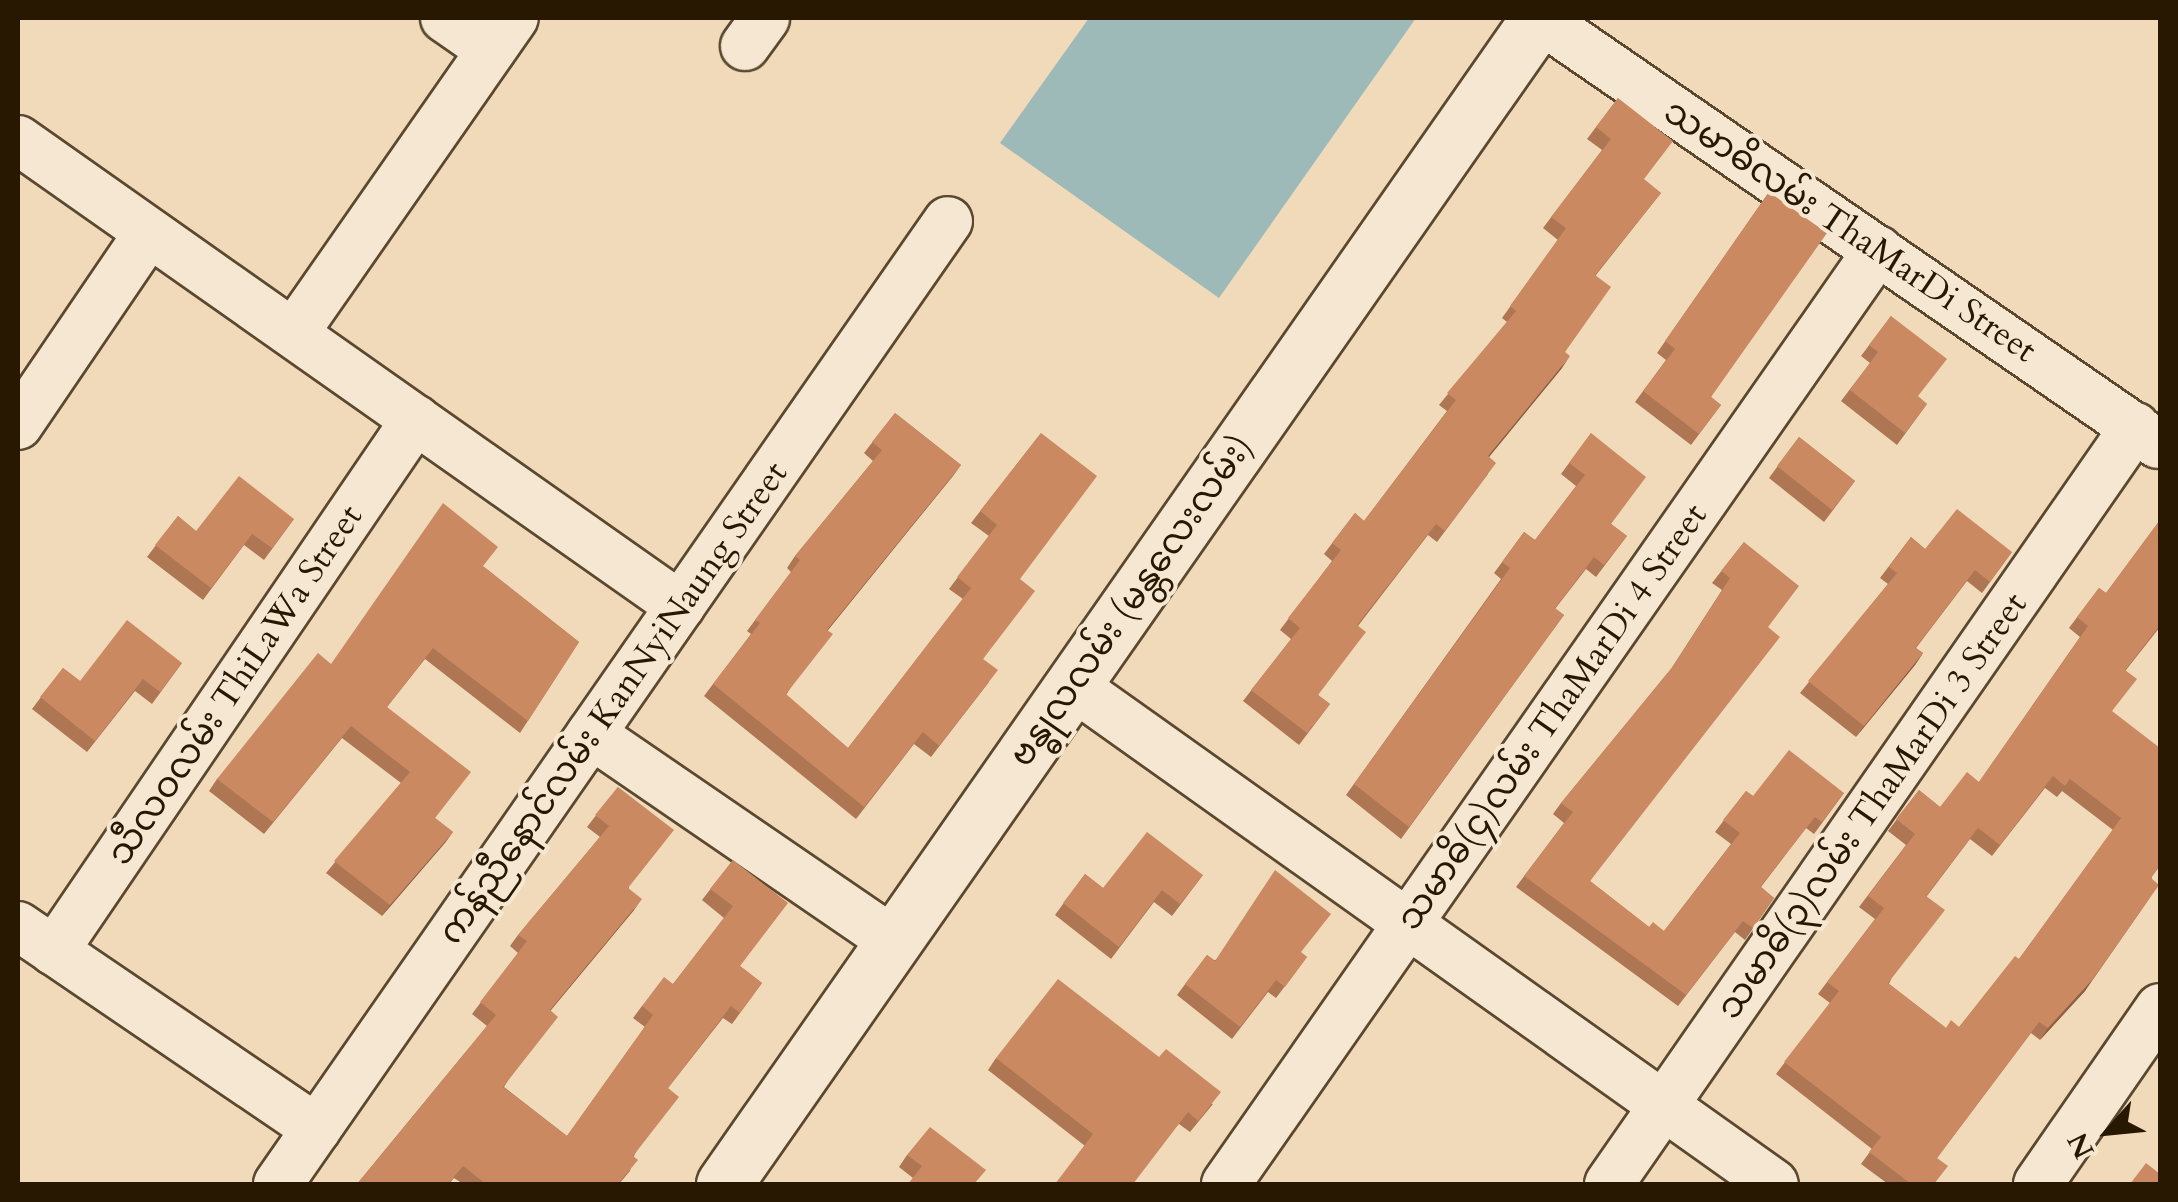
<!DOCTYPE html>
<meta charset="utf-8">
<style>
body{margin:0}
#map{position:relative;width:2178px;height:1202px;overflow:hidden;background:#f0daba;font-family:Cardo,"Noto Sans Myanmar",serif}
div>[style]{position:absolute}
.water>*{inset:0;background:#9db9b8}
.roads{filter:drop-shadow(2px 0 #5b482f) drop-shadow(-2px 0 #5b482f) drop-shadow(0 2px #5b482f) drop-shadow(0 -2px #5b482f)}
.street>*{height:48px;margin:-24px;padding:0 24px;transform-origin:24px;border-radius:24px;background:#f5e7d2}
.secondary>*{height:55px;margin:-27.5px;padding:0 27.5px;transform-origin:27.5px;border-radius:27.5px;background:#f5e7d2}
.wall>*{inset:0;background:#ae7653}
.shaded-wall>*{inset:0;background:#8d6044}
.building>*{inset:0;background:#ca8961}
span{translate:-50% -50%;white-space:nowrap;text-align:center;line-height:1.15;-webkit-text-stroke:8px #f5e7d2;paint-order:stroke}
.street-label{font-size:35px;color:#291801}
.frame{position:absolute;inset:0;border:20px solid #291801;pointer-events:none}
.north{position:absolute;left:2058px;top:1082px;width:100px;height:100px;-webkit-text-stroke:8px #f5e7d2;paint-order:stroke;rotate:243deg;font-size:28px;font-weight:700;line-height:40px;text-align:center;color:#291801}
.north::after{content:'';display:block;margin:auto;width:35px;height:45px;background:#291801;clip-path:polygon(50% 0,100% 100%,50% 72%,0 100%)}
</style>
<div id="map">
<div class="water">
<i style="clip-path:polygon(1089px 18px,1416px 18px,1219px 298px,1000px 143px)"></i>
</div>
<div class="roads">
<div class="street">
<i style="left:445px;top:18px;width:56px;rotate:34.8deg"></i>
<i style="left:1539px;top:18px;width:751px;rotate:34.54deg"></i>
<i style="left:745px;top:46px;width:34px;rotate:-54deg"></i>
<i style="left:18px;top:140px;width:810px;rotate:35.14deg"></i>
<i style="left:294px;top:333px;width:384px;rotate:-55.1deg"></i>
<i style="left:18px;top:425px;width:231px;rotate:-55.8deg"></i>
<i style="left:1072px;top:685px;width:861px;rotate:35.41deg"></i>
<i style="left:591px;top:734px;width:366px;rotate:34.4deg"></i>
<i style="left:18px;top:926px;width:361px;rotate:34.2deg"></i>
<i style="left:54px;top:951px;width:643px;rotate:-55.77deg"></i>
<i style="left:278px;top:1184px;width:1173px;rotate:-55.17deg"></i>
<i style="left:1226px;top:1184px;width:1139px;rotate:-55.08deg"></i>
<i style="left:1609px;top:1184px;width:922px;rotate:-55.21deg"></i>
<i style="left:2038px;top:1184px;width:214px;rotate:-55.3deg"></i>
</div>
<div class="secondary">
<i style="left:724px;top:1184px;width:1423px;rotate:-55.05deg"></i>
</div>
</div>
<div class="wall">
<i style="clip-path:polygon(1618px 98px,1644px 180px,1661px 193px,1596px 275px,1565px 352px,1562px 368px,1489px 457px,1488px 474px,1437px 542px,1428px 535px,1358px 626px,1318px 695px,1330px 704px,1299px 745px,1243px 701px,1291px 639px,1280px 630px,1332px 561px,1324px 554px,1355px 513px,1364px 521px,1447px 411px,1439px 405px,1507px 322px,1502px 318px,1558px 240px,1543px 228px,1602px 150px,1587px 139px)"></i>
<i style="clip-path:polygon(1769px 192px,1711px 397px,1721px 405px,1691px 445px,1635px 402px,1666px 360px,1657px 353px)"></i>
<i style="clip-path:polygon(1891px 316px,1918px 397px,1927px 404px,1897px 445px,1841px 401px,1870px 363px,1861px 356px)"></i>
<i style="clip-path:polygon(895px 413px,961px 465px,828px 630px,786px 695px,848px 748px,963px 599px,949px 589px,989px 536px,971px 523px,1041px 433px,1020px 579px,983px 659px,989px 682px,931px 757px,914px 744px,856px 819px,704px 696px,751px 634px,747px 631px,791px 572px,787px 568px,795px 556px,873px 461px,864px 453px)"></i>
<i style="clip-path:polygon(1591px 433px,1611px 524px,1627px 536px,1596px 577px,1586px 569px,1555px 609px,1564px 615px,1401px 839px,1346px 795px,1501px 579px,1494px 573px,1524px 532px,1535px 540px,1576px 486px,1561px 474px)"></i>
<i style="clip-path:polygon(1799px 437px,1855px 481px,1824px 522px,1769px 478px)"></i>
<i style="clip-path:polygon(178px 516px,196px 531px,294px 519px,264px 560px,244px 545px,203px 600px,147px 557px)"></i>
<i style="clip-path:polygon(evenodd,2160px 520px,2160px 627px,2126px 670px,2112px 711px,2152px 879px,2085px 991px,2040px 1040px,2031px 1033px,1937px 1158px,1934px 1184px,1888px 1184px,1861px 1164px,1872px 1149px,1776px 1074px,1830px 1003px,1818px 994px,1875px 919px,1859px 907px,1906px 845px,1888px 831px,1919px 790px,1940px 807px,1979px 782px,2080px 637px,2069px 628px,2099px 588px,2106px 593px,2160px 520px,2045px 788px,2057px 797px,2062px 791px,2113px 830px,2019px 959px,1959px 1027px,1946px 1028px,1889px 984px,1927px 896px,1970px 839px,1992px 856px,2045px 788px)"></i>
<i style="clip-path:polygon(1911px 537px,1925px 549px,2012px 552px,1982px 593px,1967px 581px,1916px 648px,1923px 653px,1915px 665px,1856px 737px,1800px 693px,1888px 584px,1880px 578px)"></i>
<i style="clip-path:polygon(1744px 542px,1768px 627px,1590px 881px,1649px 927px,1664px 931px,1731px 844px,1715px 832px,1746px 791px,1753px 796px,1844px 793px,1814px 834px,1806px 828px,1761px 887px,1774px 898px,1745px 940px,1735px 932px,1678px 1006px,1516px 887px,1564px 823px,1553px 814px,1561px 803px,1671px 669px,1722px 590px,1712px 583px)"></i>
<i style="clip-path:polygon(484px 567px,579px 642px,520px 733px,425px 659px,387px 707px,435px 818px,453px 832px,382px 916px,326px 873px,401px 783px,342px 738px,264px 834px,209px 791px,217px 779px)"></i>
<i style="clip-path:polygon(182px 663px,152px 704px,135px 691px,87px 752px,32px 709px,63px 668px,80px 681px)"></i>
<i style="clip-path:polygon(618px 787px,629px 889px,634px 910px,550px 1011px,504px 1087px,567px 1136px,645px 1027px,633px 1018px,642px 1006px,673px 984px,724px 918px,702px 900px,733px 860px,740px 966px,762px 983px,732px 1024px,723px 1018px,668px 1088px,634px 1156px,630px 1171px,619px 1184px,463px 1184px,454px 1178px,449px 1184px,357px 1184px,487px 1026px,472px 1014px,518px 953px,510px 946px,518px 935px,600px 837px,587px 827px)"></i>
<i style="clip-path:polygon(1085px 874px,1103px 888px,1203px 875px,1172px 916px,1154px 902px,1111px 959px,1055px 915px)"></i>
<i style="clip-path:polygon(1301px 953px,1307px 957px,1276px 998px,1268px 992px,1232px 1039px,1177px 995px,1207px 955px,1214px 960px)"></i>
<i style="clip-path:polygon(996px 1058px,1213px 1104px,1190px 1132px,1179px 1124px,1085px 1146px,988px 1070px)"></i>
<i style="clip-path:polygon(907px 1155px,986px 1170px,913px 1178px,899px 1167px)"></i>
</div>
<div class="shaded-wall">
<i style="clip-path:polygon(1570px 356px,1562px 368px,1480px 468px,1488px 456px)"></i>
<i style="clip-path:polygon(961px 465px,953px 476px,819px 641px,827px 630px)"></i>
<i style="clip-path:polygon(1923px 653px,1915px 665px,1856px 737px,1864px 726px)"></i>
<i style="clip-path:polygon(453px 832px,445px 843px,382px 916px,390px 905px)"></i>
<i style="clip-path:polygon(2151px 896px,2085px 991px,2040px 1040px,2048px 1028px)"></i>
<i style="clip-path:polygon(642px 899px,634px 910px,541px 1022px,550px 1010px)"></i>
</div>
<div class="building">
<i style="clip-path:polygon(1618px 98px,1673px 141px,1644px 179px,1661px 193px,1595px 275px,1611px 287px,1565px 352px,1570px 356px,1488px 456px,1496px 463px,1445px 531px,1436px 524px,1357px 625px,1366px 632px,1318px 695px,1330px 704px,1307px 733px,1251px 690px,1300px 628px,1288px 618px,1341px 550px,1332px 543px,1355px 513px,1364px 521px,1456px 400px,1447px 393px,1516px 311px,1510px 306px,1566px 228px,1551px 217px,1611px 139px,1596px 127px)"></i>
<i style="clip-path:polygon(1769px 192px,1827px 233px,1711px 397px,1721px 405px,1699px 434px,1643px 391px,1675px 349px,1665px 341px)"></i>
<i style="clip-path:polygon(1891px 316px,1947px 359px,1918px 396px,1927px 404px,1905px 433px,1850px 390px,1878px 352px,1869px 345px)"></i>
<i style="clip-path:polygon(895px 413px,961px 465px,827px 630px,833px 634px,786px 694px,848px 748px,971px 588px,957px 577px,997px 525px,980px 511px,1041px 433px,1097px 476px,1020px 579px,1035px 591px,983px 659px,998px 670px,939px 746px,923px 732px,864px 807px,713px 684px,760px 623px,755px 620px,800px 560px,795px 556px,882px 450px,872px 442px)"></i>
<i style="clip-path:polygon(1591px 433px,1646px 477px,1611px 524px,1627px 536px,1604px 565px,1594px 557px,1555px 608px,1564px 615px,1409px 827px,1354px 784px,1510px 568px,1502px 562px,1524px 532px,1535px 540px,1585px 475px,1569px 463px)"></i>
<i style="clip-path:polygon(1799px 437px,1855px 481px,1832px 510px,1777px 466px)"></i>
<i style="clip-path:polygon(239px 476px,294px 519px,272px 548px,252px 534px,211px 588px,155px 545px,178px 516px,196px 531px)"></i>
<i style="clip-path:polygon(443px 503px,498px 547px,483px 566px,579px 642px,528px 721px,433px 648px,387px 707px,471px 772px,435px 818px,453px 832px,390px 905px,334px 861px,410px 772px,351px 726px,273px 822px,217px 779px,318px 653px,331px 664px)"></i>
<i style="clip-path:polygon(1957px 509px,2012px 552px,1990px 582px,1975px 570px,1915px 648px,1923px 653px,1864px 726px,1808px 681px,1897px 573px,1889px 567px,1911px 537px,1925px 549px)"></i>
<i style="clip-path:polygon(evenodd,2160px 520px,2160px 625px,2125px 670px,2137px 679px,2112px 711px,2160px 748px,2160px 866px,2151px 878px,2159px 885px,2093px 979px,2048px 1028px,2039px 1022px,1937px 1158px,1948px 1166px,1934px 1184px,1911px 1184px,1869px 1152px,1881px 1137px,1784px 1062px,1839px 991px,1827px 982px,1884px 908px,1868px 896px,1915px 834px,1896px 819px,1919px 790px,1940px 807px,1967px 772px,1979px 782px,2088px 626px,2077px 617px,2099px 588px,2106px 593px,2160px 520px,2053px 776px,2065px 786px,2070px 779px,2121px 818px,2019px 959px,2015px 956px,1959px 1027px,1951px 1020px,1946px 1028px,1888px 983px,1945px 910px,1926px 896px,1978px 828px,2000px 845px,2053px 776px)"></i>
<i style="clip-path:polygon(1744px 542px,1799px 586px,1768px 627px,1780px 637px,1590px 881px,1649px 927px,1653px 922px,1664px 931px,1740px 833px,1723px 820px,1746px 791px,1753px 796px,1789px 750px,1844px 793px,1822px 822px,1815px 817px,1760px 887px,1774px 898px,1753px 928px,1743px 921px,1686px 995px,1524px 876px,1573px 812px,1561px 803px,1674px 665px,1730px 578px,1721px 571px)"></i>
<i style="clip-path:polygon(127px 620px,182px 663px,160px 692px,143px 679px,95px 741px,40px 697px,63px 668px,80px 681px)"></i>
<i style="clip-path:polygon(618px 787px,674px 830px,628px 888px,642px 899px,550px 1010px,558px 1017px,503px 1087px,567px 1136px,653px 1015px,642px 1006px,664px 977px,673px 984px,733px 906px,710px 889px,733px 860px,788px 903px,740px 966px,762px 983px,740px 1013px,731px 1006px,668px 1088px,679px 1097px,633px 1156px,638px 1160px,618px 1184px,486px 1184px,463px 1166px,448px 1184px,357px 1184px,496px 1015px,480px 1002px,527px 941px,518px 935px,609px 826px,595px 815px)"></i>
<i style="clip-path:polygon(1147px 832px,1203px 875px,1180px 904px,1162px 890px,1119px 947px,1063px 903px,1085px 874px,1103px 888px)"></i>
<i style="clip-path:polygon(1275px 870px,1331px 914px,1301px 952px,1307px 957px,1285px 987px,1276px 980px,1240px 1027px,1185px 984px,1207px 955px,1215px 961px)"></i>
<i style="clip-path:polygon(1058px 979px,1159px 1057px,1166px 1049px,1221px 1092px,1198px 1121px,1188px 1112px,1133px 1184px,1055px 1184px,1093px 1134px,996px 1058px)"></i>
<i style="clip-path:polygon(930px 1127px,986px 1170px,974px 1184px,908px 1184px,922px 1166px,907px 1155px)"></i>
<i style="clip-path:polygon(2146px 1163px,2160px 1174px,2160px 1184px,2130px 1184px)"></i>
</div>
<div class="street-label">
<span style="left:1850px;top:231px;rotate:34deg">သမာဓိလမ်း ThaMarDi Street</span>
<span style="left:1131px;top:601px;rotate:-55deg">ဗန္ဓုလလမ်း (မန္တလေးလမ်း)</span>
<span style="left:235px;top:685px;rotate:-56deg">သီလဝလမ်း ThiLaWa Street</span>
<span style="left:613px;top:703px;rotate:-55deg">ကန်ညီနောင်လမ်း KanNyiNaung Street</span>
<span style="left:1552px;top:717px;rotate:-55deg">သမာဓိ(၄)လမ်း ThaMarDi 4 Street</span>
<span style="left:1872px;top:806px;rotate:-55deg">သမာဓိ(၃)လမ်း ThaMarDi 3 Street</span>
</div>
<div class="frame"></div>
<div class="north">N</div>
</div>
